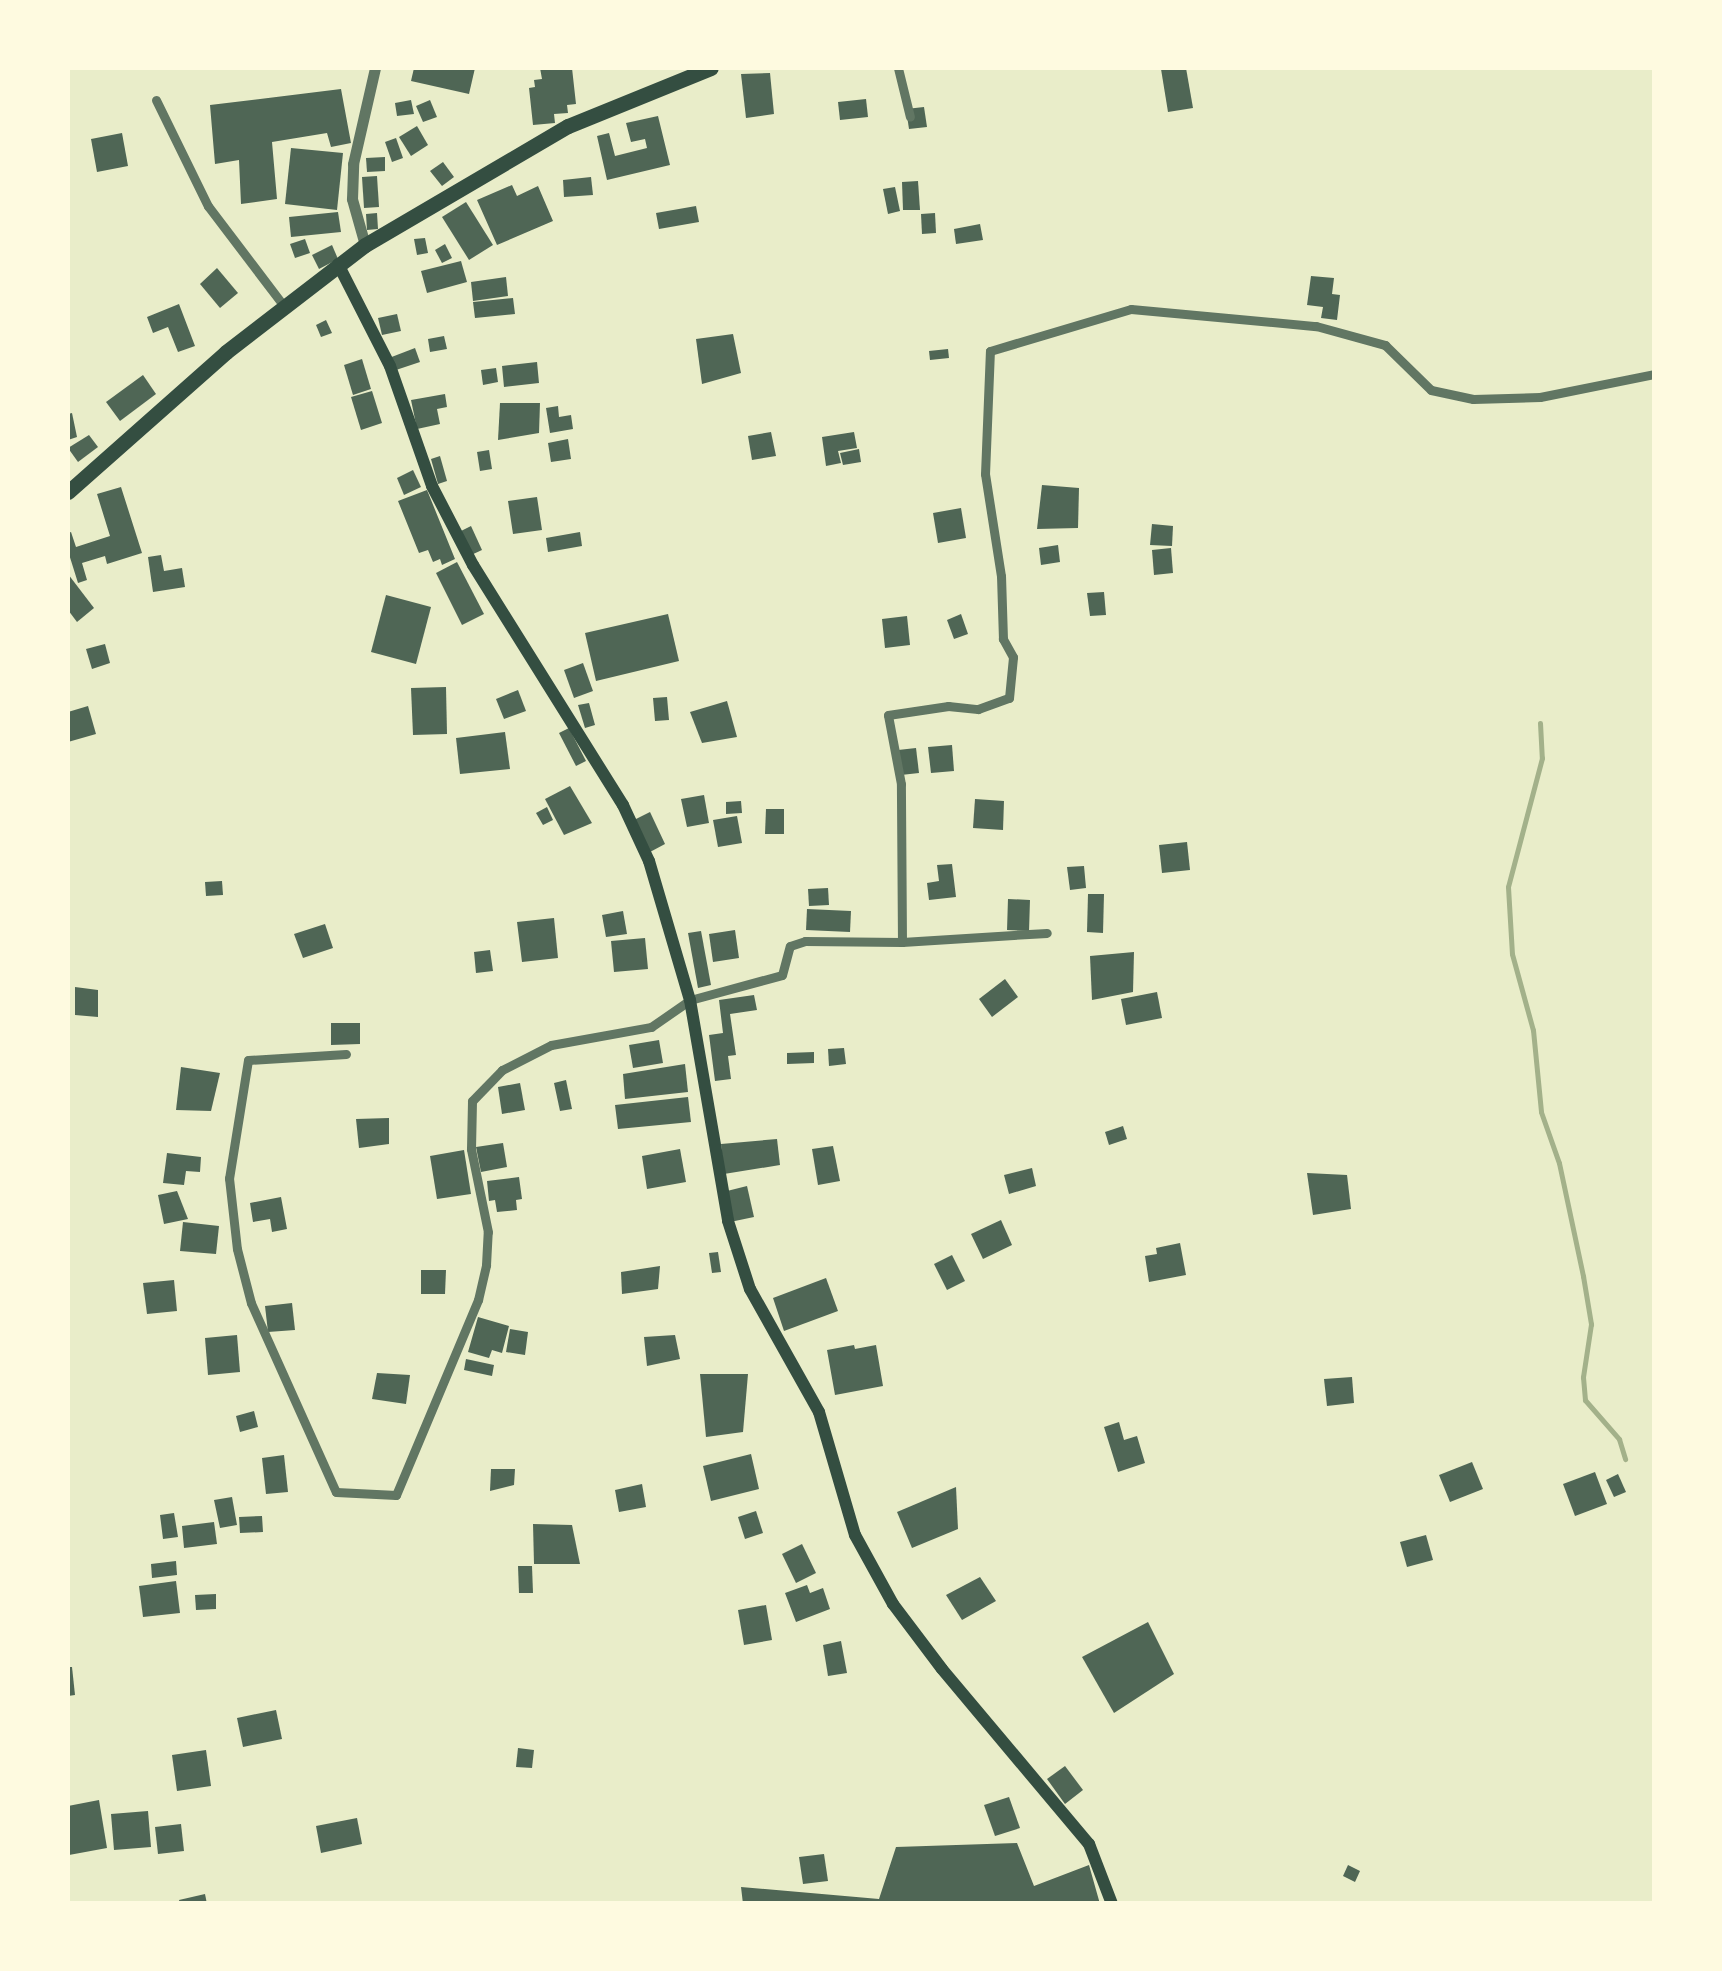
<!DOCTYPE html>
<style>
body{margin:0}
#map{position:relative;width:1722px;height:1971px;overflow:hidden;background:#e9edc9;font-family:"Nunito Sans",sans-serif}
div>[style]{position:absolute}
.stream>*{height:5px;margin:-2.5px;padding:0 2.5px;transform-origin:2.5px;border-radius:2.5px;background:#a3b18a}
.building>*{inset:0;background:#4f6655}
.minor>*{height:9px;margin:-4.5px;padding:0 4.5px;transform-origin:4.5px;border-radius:4.5px;background:#617663}
.tertiary>*{height:11px;margin:-5.5px;padding:0 5.5px;transform-origin:5.5px;border-radius:5.5px;background:#617663}
.secondary>*{height:12px;margin:-6px;padding:0 6px;transform-origin:6px;border-radius:6px;background:#344e41}
.trunk>*{height:15px;margin:-7.5px;padding:0 7.5px;transform-origin:7.5px;border-radius:7.5px;background:#344e41}
span{translate:-50% -50%;white-space:nowrap;text-align:center;line-height:1.15;-webkit-text-stroke:8px #fefae0;paint-order:stroke}
.frame{position:absolute;inset:0;border:70px solid #fefae0;pointer-events:none}
</style>
<div id="map">
<div class="stream">
<i style="left:1540px;top:723px;width:35px;rotate:87deg"></i>
<i style="left:1542px;top:758px;width:133px;rotate:104.8deg"></i>
<i style="left:1508px;top:887px;width:67px;rotate:86.6deg"></i>
<i style="left:1512px;top:954px;width:79px;rotate:74.6deg"></i>
<i style="left:1533px;top:1030px;width:82px;rotate:84.4deg"></i>
<i style="left:1541px;top:1112px;width:54px;rotate:70.6deg"></i>
<i style="left:1559px;top:1163px;width:116px;rotate:78deg"></i>
<i style="left:1583px;top:1276px;width:49px;rotate:80.5deg"></i>
<i style="left:1591px;top:1324px;width:54px;rotate:98.6deg"></i>
<i style="left:1583px;top:1377px;width:23px;rotate:85deg"></i>
<i style="left:1585px;top:1400px;width:52px;rotate:48.9deg"></i>
<i style="left:1619px;top:1439px;width:21px;rotate:73deg"></i>
</div>
<div class="building">
<i style="clip-path:polygon(414px 68px,475px 68px,469px 94px,411px 81px)"></i>
<i style="clip-path:polygon(540px 68px,572px 68px,576px 104px,567px 105px,568px 113px,554px 114px,555px 123px,533px 125px,529px 88px,535px 87px,534px 80px,542px 79px)"></i>
<i style="clip-path:polygon(1186px 68px,1193px 108px,1168px 112px,1161px 69px)"></i>
<i style="clip-path:polygon(770px 73px,774px 114px,746px 118px,741px 74px)"></i>
<i style="clip-path:polygon(341px 89px,351px 143px,331px 147px,327px 133px,272px 142px,277px 199px,241px 204px,239px 160px,215px 164px,210px 105px)"></i>
<i style="clip-path:polygon(866px 99px,868px 117px,840px 120px,838px 102px)"></i>
<i style="clip-path:polygon(411px 100px,414px 114px,397px 116px,395px 103px)"></i>
<i style="clip-path:polygon(430px 100px,437px 117px,423px 122px,416px 106px)"></i>
<i style="clip-path:polygon(924px 107px,927px 127px,909px 129px,906px 109px)"></i>
<i style="clip-path:polygon(658px 116px,670px 165px,607px 180px,597px 136px,609px 133px,615px 156px,647px 148px,645px 139px,631px 142px,626px 123px)"></i>
<i style="clip-path:polygon(417px 126px,428px 145px,411px 156px,399px 137px)"></i>
<i style="clip-path:polygon(122px 133px,128px 166px,97px 172px,91px 139px)"></i>
<i style="clip-path:polygon(396px 138px,403px 158px,392px 162px,385px 142px)"></i>
<i style="clip-path:polygon(291px 148px,343px 153px,337px 210px,285px 204px)"></i>
<i style="clip-path:polygon(385px 157px,385px 171px,367px 172px,366px 158px)"></i>
<i style="clip-path:polygon(443px 162px,454px 177px,442px 186px,430px 171px)"></i>
<i style="clip-path:polygon(377px 176px,379px 207px,364px 208px,362px 177px)"></i>
<i style="clip-path:polygon(591px 177px,593px 195px,564px 197px,563px 180px)"></i>
<i style="clip-path:polygon(918px 181px,920px 210px,903px 210px,902px 182px)"></i>
<i style="clip-path:polygon(512px 185px,517px 196px,538px 186px,553px 221px,497px 245px,477px 200px)"></i>
<i style="clip-path:polygon(895px 187px,900px 211px,888px 214px,883px 189px)"></i>
<i style="clip-path:polygon(466px 202px,493px 245px,469px 260px,442px 217px)"></i>
<i style="clip-path:polygon(696px 206px,699px 222px,659px 229px,656px 213px)"></i>
<i style="clip-path:polygon(338px 212px,341px 232px,291px 237px,289px 217px)"></i>
<i style="clip-path:polygon(377px 213px,378px 229px,367px 230px,366px 214px)"></i>
<i style="clip-path:polygon(935px 213px,936px 233px,922px 234px,921px 214px)"></i>
<i style="clip-path:polygon(980px 224px,983px 240px,956px 244px,954px 229px)"></i>
<i style="clip-path:polygon(425px 238px,428px 253px,417px 255px,414px 239px)"></i>
<i style="clip-path:polygon(305px 239px,310px 253px,295px 258px,290px 244px)"></i>
<i style="clip-path:polygon(445px 244px,452px 258px,442px 263px,435px 250px)"></i>
<i style="clip-path:polygon(332px 245px,338px 259px,319px 269px,312px 255px)"></i>
<i style="clip-path:polygon(461px 261px,467px 282px,427px 293px,421px 271px)"></i>
<i style="clip-path:polygon(217px 268px,238px 293px,220px 308px,200px 284px)"></i>
<i style="clip-path:polygon(1311px 276px,1334px 278px,1332px 294px,1340px 295px,1337px 320px,1321px 318px,1323px 307px,1307px 305px)"></i>
<i style="clip-path:polygon(506px 277px,508px 296px,473px 301px,471px 282px)"></i>
<i style="clip-path:polygon(513px 298px,515px 314px,475px 318px,473px 302px)"></i>
<i style="clip-path:polygon(179px 304px,195px 346px,178px 352px,168px 327px,153px 333px,147px 317px)"></i>
<i style="clip-path:polygon(397px 314px,401px 331px,382px 335px,378px 318px)"></i>
<i style="clip-path:polygon(326px 320px,332px 333px,321px 337px,316px 325px)"></i>
<i style="clip-path:polygon(733px 334px,741px 373px,702px 384px,696px 339px)"></i>
<i style="clip-path:polygon(444px 336px,447px 349px,430px 352px,428px 339px)"></i>
<i style="clip-path:polygon(415px 348px,420px 362px,393px 371px,389px 358px)"></i>
<i style="clip-path:polygon(948px 349px,949px 358px,930px 360px,929px 351px)"></i>
<i style="clip-path:polygon(362px 359px,371px 389px,353px 395px,344px 365px)"></i>
<i style="clip-path:polygon(537px 362px,539px 383px,504px 387px,502px 366px)"></i>
<i style="clip-path:polygon(496px 368px,498px 382px,483px 385px,481px 370px)"></i>
<i style="clip-path:polygon(143px 375px,156px 394px,120px 421px,106px 402px)"></i>
<i style="clip-path:polygon(372px 391px,382px 423px,361px 430px,351px 397px)"></i>
<i style="clip-path:polygon(445px 394px,447px 407px,437px 409px,440px 424px,417px 429px,411px 400px)"></i>
<i style="clip-path:polygon(500px 403px,540px 403px,539px 433px,498px 440px)"></i>
<i style="clip-path:polygon(558px 406px,559px 417px,571px 415px,573px 429px,550px 433px,546px 408px)"></i>
<i style="clip-path:polygon(72px 413px,77px 437px,68px 440px,68px 414px)"></i>
<i style="clip-path:polygon(771px 432px,776px 456px,752px 460px,748px 436px)"></i>
<i style="clip-path:polygon(854px 432px,857px 448px,838px 451px,841px 463px,826px 466px,822px 437px)"></i>
<i style="clip-path:polygon(89px 435px,98px 447px,78px 462px,68px 448px)"></i>
<i style="clip-path:polygon(568px 439px,571px 459px,551px 462px,548px 443px)"></i>
<i style="clip-path:polygon(859px 449px,861px 462px,843px 465px,840px 453px)"></i>
<i style="clip-path:polygon(489px 450px,492px 469px,480px 471px,477px 452px)"></i>
<i style="clip-path:polygon(440px 456px,447px 481px,438px 484px,431px 459px)"></i>
<i style="clip-path:polygon(413px 470px,421px 487px,404px 495px,397px 478px)"></i>
<i style="clip-path:polygon(1042px 485px,1079px 488px,1078px 528px,1037px 529px)"></i>
<i style="clip-path:polygon(121px 487px,142px 553px,107px 564px,105px 556px,82px 563px,87px 580px,78px 583px,68px 551px,68px 533px,71px 532px,76px 547px,110px 536px,97px 494px)"></i>
<i style="clip-path:polygon(427px 490px,455px 559px,442px 565px,440px 559px,433px 562px,428px 550px,419px 553px,398px 501px)"></i>
<i style="clip-path:polygon(537px 497px,542px 530px,513px 534px,508px 501px)"></i>
<i style="clip-path:polygon(961px 508px,966px 538px,938px 543px,933px 513px)"></i>
<i style="clip-path:polygon(1152px 524px,1173px 526px,1172px 546px,1150px 545px)"></i>
<i style="clip-path:polygon(471px 526px,482px 550px,469px 556px,459px 532px)"></i>
<i style="clip-path:polygon(580px 532px,582px 546px,548px 552px,546px 538px)"></i>
<i style="clip-path:polygon(1058px 545px,1060px 562px,1041px 565px,1039px 548px)"></i>
<i style="clip-path:polygon(1171px 548px,1173px 573px,1154px 575px,1152px 550px)"></i>
<i style="clip-path:polygon(161px 555px,164px 571px,182px 568px,185px 587px,153px 592px,148px 557px)"></i>
<i style="clip-path:polygon(457px 562px,484px 614px,462px 625px,436px 573px)"></i>
<i style="clip-path:polygon(68px 574px,94px 608px,77px 622px,68px 610px)"></i>
<i style="clip-path:polygon(1104px 592px,1106px 615px,1090px 616px,1087px 593px)"></i>
<i style="clip-path:polygon(386px 595px,431px 607px,416px 664px,371px 652px)"></i>
<i style="clip-path:polygon(668px 614px,679px 661px,596px 681px,585px 633px)"></i>
<i style="clip-path:polygon(961px 614px,968px 634px,954px 639px,947px 620px)"></i>
<i style="clip-path:polygon(907px 616px,910px 645px,885px 648px,882px 619px)"></i>
<i style="clip-path:polygon(105px 644px,110px 663px,92px 669px,86px 649px)"></i>
<i style="clip-path:polygon(583px 663px,593px 691px,574px 698px,564px 670px)"></i>
<i style="clip-path:polygon(446px 687px,447px 734px,413px 735px,411px 688px)"></i>
<i style="clip-path:polygon(518px 690px,526px 711px,504px 719px,496px 699px)"></i>
<i style="clip-path:polygon(667px 697px,669px 720px,655px 721px,653px 698px)"></i>
<i style="clip-path:polygon(727px 701px,737px 737px,702px 743px,690px 712px)"></i>
<i style="clip-path:polygon(589px 703px,595px 725px,585px 728px,578px 705px)"></i>
<i style="clip-path:polygon(88px 706px,96px 734px,68px 742px,68px 712px)"></i>
<i style="clip-path:polygon(569px 728px,586px 761px,576px 766px,559px 733px)"></i>
<i style="clip-path:polygon(505px 732px,510px 769px,460px 774px,456px 738px)"></i>
<i style="clip-path:polygon(952px 745px,954px 771px,931px 773px,928px 747px)"></i>
<i style="clip-path:polygon(916px 748px,919px 773px,901px 775px,898px 750px)"></i>
<i style="clip-path:polygon(570px 786px,592px 823px,564px 835px,545px 799px)"></i>
<i style="clip-path:polygon(704px 795px,709px 823px,687px 827px,681px 799px)"></i>
<i style="clip-path:polygon(975px 799px,1004px 801px,1003px 830px,973px 828px)"></i>
<i style="clip-path:polygon(741px 801px,742px 813px,726px 814px,726px 802px)"></i>
<i style="clip-path:polygon(547px 807px,553px 820px,543px 825px,536px 813px)"></i>
<i style="clip-path:polygon(766px 809px,784px 809px,784px 834px,765px 834px)"></i>
<i style="clip-path:polygon(650px 812px,665px 844px,650px 852px,634px 820px)"></i>
<i style="clip-path:polygon(737px 816px,742px 843px,718px 847px,713px 820px)"></i>
<i style="clip-path:polygon(1187px 842px,1190px 870px,1162px 873px,1159px 845px)"></i>
<i style="clip-path:polygon(952px 864px,956px 897px,929px 900px,927px 883px,939px 881px,937px 865px)"></i>
<i style="clip-path:polygon(1084px 866px,1086px 888px,1070px 890px,1067px 867px)"></i>
<i style="clip-path:polygon(222px 881px,223px 895px,206px 896px,205px 882px)"></i>
<i style="clip-path:polygon(828px 888px,829px 905px,809px 906px,808px 889px)"></i>
<i style="clip-path:polygon(1088px 894px,1104px 894px,1103px 933px,1087px 932px)"></i>
<i style="clip-path:polygon(1008px 899px,1030px 900px,1029px 931px,1007px 930px)"></i>
<i style="clip-path:polygon(807px 909px,851px 911px,850px 932px,806px 930px)"></i>
<i style="clip-path:polygon(623px 911px,627px 934px,606px 937px,602px 915px)"></i>
<i style="clip-path:polygon(554px 918px,558px 958px,522px 962px,517px 922px)"></i>
<i style="clip-path:polygon(325px 924px,333px 948px,303px 958px,294px 934px)"></i>
<i style="clip-path:polygon(735px 930px,739px 958px,713px 962px,709px 934px)"></i>
<i style="clip-path:polygon(701px 931px,711px 985px,698px 988px,688px 933px)"></i>
<i style="clip-path:polygon(645px 938px,648px 969px,614px 972px,611px 941px)"></i>
<i style="clip-path:polygon(490px 950px,493px 971px,476px 973px,474px 952px)"></i>
<i style="clip-path:polygon(1134px 952px,1133px 992px,1092px 1000px,1090px 956px)"></i>
<i style="clip-path:polygon(1005px 979px,1018px 997px,992px 1017px,979px 999px)"></i>
<i style="clip-path:polygon(75px 987px,98px 990px,98px 1017px,75px 1015px)"></i>
<i style="clip-path:polygon(1157px 992px,1162px 1018px,1126px 1025px,1121px 999px)"></i>
<i style="clip-path:polygon(754px 995px,757px 1010px,730px 1014px,736px 1055px,728px 1056px,731px 1079px,715px 1081px,709px 1035px,723px 1033px,719px 1000px)"></i>
<i style="clip-path:polygon(331px 1023px,360px 1023px,360px 1044px,331px 1045px)"></i>
<i style="clip-path:polygon(659px 1040px,663px 1063px,633px 1068px,629px 1045px)"></i>
<i style="clip-path:polygon(844px 1048px,846px 1064px,829px 1066px,828px 1049px)"></i>
<i style="clip-path:polygon(814px 1052px,814px 1063px,787px 1064px,787px 1053px)"></i>
<i style="clip-path:polygon(685px 1064px,688px 1092px,625px 1099px,623px 1074px)"></i>
<i style="clip-path:polygon(181px 1067px,220px 1073px,211px 1111px,176px 1110px)"></i>
<i style="clip-path:polygon(566px 1080px,572px 1109px,560px 1111px,554px 1083px)"></i>
<i style="clip-path:polygon(520px 1083px,525px 1110px,502px 1114px,498px 1087px)"></i>
<i style="clip-path:polygon(688px 1097px,691px 1122px,618px 1129px,615px 1105px)"></i>
<i style="clip-path:polygon(389px 1118px,389px 1144px,359px 1148px,356px 1119px)"></i>
<i style="clip-path:polygon(1123px 1126px,1127px 1139px,1109px 1145px,1105px 1132px)"></i>
<i style="clip-path:polygon(777px 1139px,780px 1165px,724px 1174px,721px 1144px)"></i>
<i style="clip-path:polygon(503px 1143px,507px 1167px,481px 1172px,476px 1147px)"></i>
<i style="clip-path:polygon(833px 1146px,840px 1181px,818px 1185px,812px 1149px)"></i>
<i style="clip-path:polygon(680px 1149px,686px 1182px,647px 1189px,642px 1156px)"></i>
<i style="clip-path:polygon(464px 1150px,471px 1194px,437px 1199px,430px 1156px)"></i>
<i style="clip-path:polygon(167px 1153px,201px 1157px,200px 1172px,186px 1171px,184px 1185px,163px 1183px)"></i>
<i style="clip-path:polygon(1032px 1168px,1036px 1186px,1009px 1194px,1004px 1175px)"></i>
<i style="clip-path:polygon(1307px 1173px,1347px 1175px,1351px 1209px,1313px 1215px)"></i>
<i style="clip-path:polygon(519px 1177px,522px 1199px,516px 1200px,517px 1210px,497px 1212px,495px 1200px,489px 1201px,487px 1181px)"></i>
<i style="clip-path:polygon(747px 1186px,754px 1217px,730px 1222px,723px 1192px)"></i>
<i style="clip-path:polygon(177px 1191px,188px 1219px,164px 1224px,158px 1195px)"></i>
<i style="clip-path:polygon(281px 1197px,287px 1229px,272px 1232px,270px 1219px,253px 1222px,250px 1203px)"></i>
<i style="clip-path:polygon(1001px 1220px,1012px 1245px,983px 1259px,971px 1234px)"></i>
<i style="clip-path:polygon(183px 1222px,219px 1226px,216px 1254px,180px 1251px)"></i>
<i style="clip-path:polygon(1180px 1243px,1186px 1275px,1149px 1282px,1145px 1256px,1157px 1254px,1156px 1248px)"></i>
<i style="clip-path:polygon(718px 1252px,721px 1272px,712px 1273px,709px 1253px)"></i>
<i style="clip-path:polygon(952px 1255px,965px 1281px,947px 1290px,934px 1264px)"></i>
<i style="clip-path:polygon(660px 1266px,658px 1289px,622px 1294px,621px 1272px)"></i>
<i style="clip-path:polygon(421px 1270px,446px 1270px,445px 1294px,421px 1294px)"></i>
<i style="clip-path:polygon(826px 1278px,838px 1311px,784px 1331px,773px 1298px)"></i>
<i style="clip-path:polygon(174px 1280px,177px 1311px,147px 1314px,143px 1283px)"></i>
<i style="clip-path:polygon(292px 1303px,295px 1330px,268px 1332px,265px 1306px)"></i>
<i style="clip-path:polygon(478px 1317px,509px 1326px,502px 1353px,492px 1350px,489px 1358px,468px 1352px)"></i>
<i style="clip-path:polygon(510px 1329px,528px 1332px,525px 1355px,506px 1352px)"></i>
<i style="clip-path:polygon(237px 1335px,240px 1372px,208px 1375px,205px 1338px)"></i>
<i style="clip-path:polygon(675px 1335px,680px 1359px,647px 1366px,644px 1337px)"></i>
<i style="clip-path:polygon(854px 1345px,855px 1349px,876px 1345px,883px 1386px,835px 1395px,827px 1350px)"></i>
<i style="clip-path:polygon(466px 1359px,494px 1365px,492px 1376px,464px 1370px)"></i>
<i style="clip-path:polygon(377px 1373px,410px 1375px,406px 1404px,372px 1399px)"></i>
<i style="clip-path:polygon(700px 1374px,748px 1374px,743px 1432px,706px 1437px)"></i>
<i style="clip-path:polygon(1352px 1377px,1354px 1403px,1327px 1406px,1324px 1379px)"></i>
<i style="clip-path:polygon(254px 1411px,258px 1427px,240px 1432px,236px 1416px)"></i>
<i style="clip-path:polygon(1119px 1422px,1124px 1440px,1137px 1436px,1145px 1463px,1118px 1472px,1104px 1427px)"></i>
<i style="clip-path:polygon(751px 1454px,759px 1489px,711px 1501px,703px 1466px)"></i>
<i style="clip-path:polygon(284px 1455px,288px 1492px,266px 1494px,262px 1458px)"></i>
<i style="clip-path:polygon(1472px 1462px,1483px 1489px,1450px 1502px,1439px 1475px)"></i>
<i style="clip-path:polygon(491px 1469px,515px 1469px,514px 1485px,490px 1491px)"></i>
<i style="clip-path:polygon(1595px 1472px,1607px 1504px,1575px 1516px,1563px 1484px)"></i>
<i style="clip-path:polygon(1618px 1474px,1626px 1492px,1614px 1497px,1606px 1480px)"></i>
<i style="clip-path:polygon(642px 1484px,646px 1507px,619px 1512px,615px 1490px)"></i>
<i style="clip-path:polygon(956px 1487px,958px 1529px,912px 1548px,897px 1512px)"></i>
<i style="clip-path:polygon(232px 1497px,237px 1525px,220px 1528px,214px 1500px)"></i>
<i style="clip-path:polygon(756px 1511px,763px 1533px,745px 1539px,738px 1517px)"></i>
<i style="clip-path:polygon(174px 1513px,178px 1537px,163px 1539px,160px 1515px)"></i>
<i style="clip-path:polygon(262px 1516px,263px 1532px,240px 1533px,239px 1517px)"></i>
<i style="clip-path:polygon(214px 1522px,217px 1544px,184px 1548px,182px 1526px)"></i>
<i style="clip-path:polygon(533px 1524px,572px 1525px,580px 1564px,534px 1564px)"></i>
<i style="clip-path:polygon(1426px 1535px,1433px 1560px,1407px 1567px,1400px 1542px)"></i>
<i style="clip-path:polygon(802px 1544px,816px 1573px,796px 1583px,782px 1554px)"></i>
<i style="clip-path:polygon(176px 1561px,177px 1575px,152px 1578px,151px 1564px)"></i>
<i style="clip-path:polygon(518px 1566px,532px 1566px,533px 1593px,519px 1593px)"></i>
<i style="clip-path:polygon(980px 1577px,996px 1601px,962px 1620px,946px 1595px)"></i>
<i style="clip-path:polygon(176px 1581px,180px 1613px,143px 1617px,139px 1586px)"></i>
<i style="clip-path:polygon(807px 1585px,810px 1593px,823px 1588px,830px 1609px,796px 1622px,785px 1593px)"></i>
<i style="clip-path:polygon(216px 1594px,216px 1609px,196px 1610px,195px 1595px)"></i>
<i style="clip-path:polygon(766px 1605px,772px 1640px,744px 1645px,738px 1610px)"></i>
<i style="clip-path:polygon(1148px 1622px,1174px 1674px,1114px 1713px,1082px 1657px)"></i>
<i style="clip-path:polygon(841px 1641px,847px 1673px,828px 1676px,823px 1645px)"></i>
<i style="clip-path:polygon(68px 1667px,72px 1667px,75px 1695px,68px 1696px)"></i>
<i style="clip-path:polygon(276px 1710px,282px 1739px,243px 1747px,237px 1718px)"></i>
<i style="clip-path:polygon(518px 1748px,534px 1750px,532px 1768px,516px 1767px)"></i>
<i style="clip-path:polygon(206px 1750px,211px 1786px,177px 1791px,172px 1755px)"></i>
<i style="clip-path:polygon(1065px 1766px,1083px 1790px,1065px 1804px,1047px 1779px)"></i>
<i style="clip-path:polygon(1009px 1797px,1020px 1828px,995px 1836px,984px 1805px)"></i>
<i style="clip-path:polygon(99px 1800px,107px 1848px,69px 1855px,68px 1806px)"></i>
<i style="clip-path:polygon(148px 1811px,151px 1847px,114px 1850px,111px 1814px)"></i>
<i style="clip-path:polygon(357px 1818px,362px 1844px,321px 1853px,316px 1826px)"></i>
<i style="clip-path:polygon(181px 1824px,184px 1851px,158px 1854px,155px 1827px)"></i>
<i style="clip-path:polygon(1017px 1843px,1034px 1886px,1089px 1865px,1100px 1904px,743px 1904px,741px 1887px,879px 1899px,896px 1847px)"></i>
<i style="clip-path:polygon(824px 1854px,828px 1881px,803px 1884px,799px 1857px)"></i>
<i style="clip-path:polygon(1348px 1865px,1360px 1871px,1355px 1882px,1343px 1876px)"></i>
<i style="clip-path:polygon(205px 1894px,207px 1904px,180px 1904px,179px 1900px)"></i>
</div>
<div class="minor">
<i style="left:898px;top:68px;width:50px;rotate:76.2deg"></i>
<i style="left:156px;top:100px;width:118px;rotate:63.9deg"></i>
<i style="left:208px;top:206px;width:126px;rotate:52.8deg"></i>
<i style="left:902px;top:942px;width:145px;rotate:-3.6deg"></i>
<i style="left:346px;top:1054px;width:98px;rotate:176.5deg"></i>
<i style="left:248px;top:1060px;width:120px;rotate:99.1deg"></i>
<i style="left:229px;top:1178px;width:71px;rotate:83.6deg"></i>
<i style="left:237px;top:1249px;width:56px;rotate:75.5deg"></i>
<i style="left:251px;top:1303px;width:207px;rotate:65.8deg"></i>
<i style="left:336px;top:1492px;width:60px;rotate:2.9deg"></i>
<i style="left:396px;top:1495px;width:212px;rotate:-67.2deg"></i>
<i style="left:478px;top:1300px;width:36px;rotate:-77deg"></i>
<i style="left:486px;top:1265px;width:33px;rotate:-87deg"></i>
<i style="left:488px;top:1232px;width:85px;rotate:-101.6deg"></i>
<i style="left:471px;top:1149px;width:48px;rotate:-88.8deg"></i>
<i style="left:472px;top:1101px;width:43px;rotate:-45.9deg"></i>
<i style="left:502px;top:1070px;width:55px;rotate:-27deg"></i>
<i style="left:551px;top:1045px;width:102px;rotate:-10.2deg"></i>
<i style="left:651px;top:1027px;width:47px;rotate:-34.7deg"></i>
<i style="left:690px;top:1000px;width:95px;rotate:-15.2deg"></i>
<i style="left:782px;top:975px;width:30px;rotate:-75deg"></i>
<i style="left:790px;top:946px;width:16px;rotate:-18deg"></i>
<i style="left:805px;top:941px;width:97px;rotate:0.6deg"></i>
<i style="left:902px;top:942px;width:158px;rotate:-90.4deg"></i>
<i style="left:901px;top:784px;width:70px;rotate:-100.7deg"></i>
<i style="left:888px;top:715px;width:61px;rotate:-8.5deg"></i>
<i style="left:948px;top:706px;width:30px;rotate:6deg"></i>
<i style="left:978px;top:709px;width:33px;rotate:-20deg"></i>
<i style="left:1009px;top:698px;width:41px;rotate:-84.4deg"></i>
<i style="left:1013px;top:657px;width:21px;rotate:-119deg"></i>
<i style="left:1003px;top:639px;width:63px;rotate:-91.8deg"></i>
<i style="left:1001px;top:576px;width:103px;rotate:-98.9deg"></i>
<i style="left:985px;top:474px;width:123px;rotate:-87.7deg"></i>
<i style="left:990px;top:351px;width:147px;rotate:-16.6deg"></i>
<i style="left:1131px;top:309px;width:186px;rotate:5.3deg"></i>
<i style="left:1316px;top:326px;width:72px;rotate:15.4deg"></i>
<i style="left:1385px;top:345px;width:64px;rotate:44.4deg"></i>
<i style="left:1431px;top:390px;width:43px;rotate:12.1deg"></i>
<i style="left:1473px;top:399px;width:67px;rotate:-1.7deg"></i>
<i style="left:1540px;top:397px;width:116px;rotate:-11.4deg"></i>
</div>
<div class="tertiary">
<i style="left:365px;top:245px;width:48px;rotate:-105.8deg"></i>
<i style="left:352px;top:199px;width:35px;rotate:-88deg"></i>
<i style="left:353px;top:164px;width:98px;rotate:-77.1deg"></i>
</div>
<div class="secondary">
<i style="left:338px;top:264px;width:114px;rotate:63deg"></i>
<i style="left:390px;top:366px;width:127px;rotate:70.7deg"></i>
<i style="left:432px;top:486px;width:89px;rotate:62.6deg"></i>
<i style="left:473px;top:565px;width:283px;rotate:58deg"></i>
<i style="left:623px;top:805px;width:62px;rotate:65.1deg"></i>
<i style="left:649px;top:861px;width:145px;rotate:73.6deg"></i>
<i style="left:690px;top:1000px;width:224px;rotate:80.2deg"></i>
<i style="left:728px;top:1221px;width:71px;rotate:72.1deg"></i>
<i style="left:750px;top:1289px;width:141px;rotate:60.7deg"></i>
<i style="left:819px;top:1412px;width:128px;rotate:73.7deg"></i>
<i style="left:855px;top:1535px;width:79px;rotate:61.2deg"></i>
<i style="left:893px;top:1604px;width:81px;rotate:53deg"></i>
<i style="left:942px;top:1669px;width:229px;rotate:50deg"></i>
<i style="left:1089px;top:1844px;width:64px;rotate:69deg"></i>
</div>
<div class="trunk">
<i style="left:68px;top:492px;width:211px;rotate:-41.5deg"></i>
<i style="left:226px;top:352px;width:175px;rotate:-37.6deg"></i>
<i style="left:365px;top:245px;width:235px;rotate:-30.4deg"></i>
<i style="left:568px;top:126px;width:154px;rotate:-22.1deg"></i>
</div>
<div class="frame"></div>
</div>
